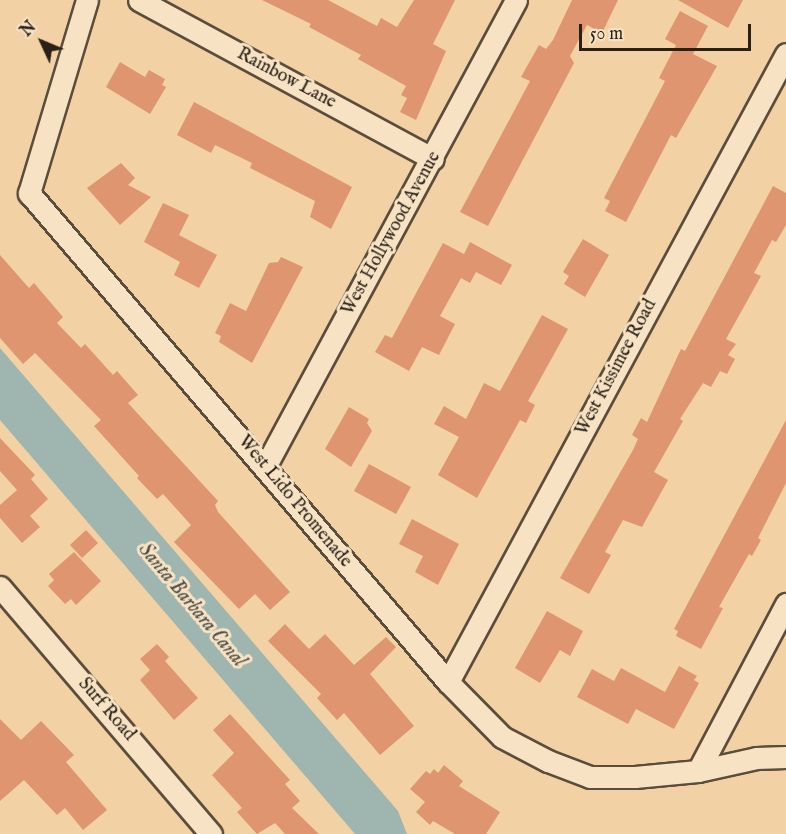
<!DOCTYPE html>
<style>
body{margin:0}
#map{position:relative;width:786px;height:834px;overflow:hidden;background:#f2d2a4;font-family:"IM FELL English",serif}
div>[style]{position:absolute}
.water>*{inset:0;background:#9eb5b0}
.building>*{inset:0;background:#de9570}
.roads{filter:drop-shadow(2px 0 #5b4d3b) drop-shadow(-2px 0 #5b4d3b) drop-shadow(0 2px #5b4d3b) drop-shadow(0 -2px #5b4d3b)}
.minor>*{height:21px;margin:-10.5px;padding:0 10.5px;transform-origin:10.5px;border-radius:10.5px;background:#f7e2c4}
span{translate:-50% -50%;white-space:nowrap;text-align:center;line-height:1.15;-webkit-text-stroke:6px #f7e2c4;paint-order:stroke}
.street-label{font-size:18px;color:#292118}
.water-label{font-size:20px;color:#4c4d46;font-style:italic}
.north{position:absolute;left:12px;top:12px;width:60px;height:60px;-webkit-text-stroke:4px #f7e2c4;paint-order:stroke;rotate:314deg;font-size:16px;font-weight:700;line-height:24px;text-align:center;color:#292118}
.north::after{content:'';display:block;margin:auto;width:21px;height:27px;background:#292118;clip-path:polygon(50% 0,100% 100%,50% 72%,0 100%)}
.scale{position:absolute;left:579px;top:24px;width:172px;height:27px;box-sizing:border-box;border:3px solid #292118;border-top:0;padding-left:8px;font-size:18px;line-height:21px;white-space:nowrap;color:#292118;-webkit-text-stroke:4px #f7e2c4;paint-order:stroke}
</style>
<div id="map">
<div class="water">
<i style="clip-path:polygon(0 348px,398px 811px,407px 834px,355px 834px,0 420px)"></i>
</div>
<div class="building">
<i style="clip-path:polygon(262px 0,328px 0,377px 26px,381px 18px,397px 27px,414px 0,455px 0,433px 44px,446px 51px,416px 120px,400px 112px,407px 98px,401px 95px,406px 86px,358px 59px,361px 55px,309px 27px,311px 24px)"></i>
<i style="clip-path:polygon(572px 0,618px 0,602px 33px,587px 25px,570px 56px,574px 63px,488px 226px,460px 212px,530px 81px,521px 77px,539px 45px,546px 49px,553px 40px)"></i>
<i style="clip-path:polygon(678px 0,743px 0,728px 28px)"></i>
<i style="clip-path:polygon(680px 11px,708px 26px,693px 54px,717px 66px,676px 138px,671px 135px,626px 222px,605px 211px,610px 201px,604px 198px,665px 81px,659px 78px,676px 45px,665px 39px)"></i>
<i style="clip-path:polygon(120px 62px,145px 77px,149px 70px,165px 79px,162px 85px,166px 87px,150px 114px,106px 87px)"></i>
<i style="clip-path:polygon(194px 102px,352px 187px,331px 229px,310px 217px,315px 201px,250px 168px,252px 163px,215px 145px,211px 153px,177px 135px)"></i>
<i style="clip-path:polygon(121px 163px,135px 178px,128px 185px,151px 197px,120px 225px,87px 188px)"></i>
<i style="clip-path:polygon(773px 186px,786px 193px,786px 225px,776px 242px,772px 240px,754px 273px,761px 276px,726px 339px,736px 344px,728px 355px,735px 359px,727px 374px,720px 371px,711px 387px,703px 383px,680px 419px,683px 421px,654px 472px,668px 480px,642px 527px,623px 520px,605px 552px,611px 555px,589px 594px,560px 578px,633px 450px,638px 439px,632px 435px,641px 418px,647px 422px,681px 349px,685px 351px)"></i>
<i style="clip-path:polygon(163px 203px,189px 215px,179px 235px,217px 255px,199px 288px,174px 275px,180px 262px,144px 242px)"></i>
<i style="clip-path:polygon(583px 239px,609px 255px,585px 297px,564px 284px,569px 276px,563px 272px)"></i>
<i style="clip-path:polygon(470px 242px,512px 265px,501px 285px,476px 272px,470px 283px,461px 278px,440px 316px,455px 324px,439px 355px,422px 347px,409px 371px,375px 352px,385px 335px,392px 338px,443px 243px,464px 254px)"></i>
<i style="clip-path:polygon(0 255px,29px 288px,34px 283px,63px 317px,57px 323px,81px 348px,85px 344px,113px 375px,117px 371px,138px 395px,128px 403px,218px 501px,215px 505px,218px 512px,290px 592px,270px 610px,255px 594px,239px 609px,174px 542px,191px 525px,163px 494px,157px 499px,137px 478px,139px 476px,94px 426px,101px 420px,35px 353px,23px 364px,0 338px)"></i>
<i style="clip-path:polygon(281px 257px,303px 267px,252px 363px,219px 342px,221px 336px,215px 333px,230px 303px,246px 311px,269px 263px,278px 262px)"></i>
<i style="clip-path:polygon(542px 315px,568px 329px,528px 401px,535px 405px,526px 423px,520px 420px,477px 498px,438px 475px,459px 437px,434px 424px,444px 406px,466px 419px,484px 383px,500px 391px)"></i>
<i style="clip-path:polygon(349px 407px,369px 419px,367px 423px,372px 431px,351px 467px,325px 449px)"></i>
<i style="clip-path:polygon(786px 420px,786px 483px,758px 538px,761px 540px,752px 556px,749px 554px,719px 607px,723px 608px,701px 649px,676px 636px,678px 631px,674px 629px)"></i>
<i style="clip-path:polygon(0 438px,35px 475px,31px 479px,48px 499px,30px 516px,40px 527px,22px 543px,0 518px,0 505px,17px 490px,0 471px)"></i>
<i style="clip-path:polygon(369px 464px,411px 487px,396px 514px,354px 491px)"></i>
<i style="clip-path:polygon(412px 519px,459px 544px,438px 585px,415px 572px,423px 556px,399px 544px)"></i>
<i style="clip-path:polygon(86px 530px,98px 543px,82px 558px,70px 545px)"></i>
<i style="clip-path:polygon(74px 552px,101px 581px,76px 605px,71px 599px,65px 604px,48px 586px,54px 580px,49px 574px)"></i>
<i style="clip-path:polygon(547px 611px,583px 631px,570px 656px,560px 650px,540px 683px,515px 668px)"></i>
<i style="clip-path:polygon(285px 624px,309px 649px,325px 634px,354px 665px,386px 637px,396px 647px,370px 674px,414px 726px,380px 755px,344px 713px,337px 720px,317px 698px,321px 694px,268px 641px)"></i>
<i style="clip-path:polygon(157px 644px,169px 657px,165px 661px,198px 698px,174px 720px,140px 680px,150px 670px,140px 659px)"></i>
<i style="clip-path:polygon(679px 666px,697px 676px,694px 680px,699px 683px,674px 729px,636px 709px,628px 724px,577px 697px,592px 669px,614px 681px,621px 668px,665px 692px)"></i>
<i style="clip-path:polygon(230px 714px,290px 780px,285px 784px,300px 801px,292px 808px,319px 834px,285px 834px,275px 823px,257px 834px,237px 812px,242px 808px,212px 775px,234px 753px,213px 730px)"></i>
<i style="clip-path:polygon(0 719px,21px 740px,41px 721px,74px 755px,66px 762px,107px 810px,83px 830px,65px 808px,57px 815px,24px 780px,0 801px)"></i>
<i style="clip-path:polygon(444px 765px,463px 781px,459px 786px,500px 812px,486px 834px,455px 834px,433px 821px,430px 825px,416px 812px,425px 802px,410px 789px,426px 771px,430px 774px,434px 769px,438px 773px)"></i>
</div>
<div class="roads">
<div class="minor">
<i style="left:87px;top:0;width:202px;rotate:106.7deg"></i>
<i style="left:29px;top:193px;width:644px;rotate:49.41deg"></i>
<i style="left:448px;top:682px;width:77px;rotate:45.5deg"></i>
<i style="left:502px;top:737px;width:52px;rotate:27.6deg"></i>
<i style="left:548px;top:761px;width:45px;rotate:20.9deg"></i>
<i style="left:590px;top:777px;width:45px"></i>
<i style="left:635px;top:777px;width:63px;rotate:-5.4deg"></i>
<i style="left:698px;top:771px;width:59px;rotate:-12.6deg"></i>
<i style="left:756px;top:758px;width:30px;rotate:-2deg"></i>
<i style="left:139px;top:0;width:334px;rotate:28.4deg"></i>
<i style="left:265px;top:467px;width:530px;rotate:-61.74deg"></i>
<i style="left:0;top:587px;width:325px;rotate:49.5deg"></i>
<i style="left:448px;top:682px;width:713px;rotate:-61.71deg"></i>
<i style="left:698px;top:771px;width:189px;rotate:-62.2deg"></i>
</div>
</div>
<div class="street-label">
<span style="left:286px;top:79px;rotate:28deg">Rainbow Lane</span>
<span style="left:392px;top:234px;rotate:-61deg">West Hollywood Avenue</span>
<span style="left:617px;top:368px;rotate:-62deg">West Kissimee Road</span>
<span style="left:294px;top:502px;rotate:50deg">West Lido Promenade</span>
<span style="left:106px;top:710px;rotate:49deg">Surf Road</span>
</div>
<div class="water-label">
<span style="left:192px;top:605px;rotate:50deg">Santa Barbara Canal</span>
</div>
<div class="north">N</div>
<div class="scale">50 m</div>
</div>
